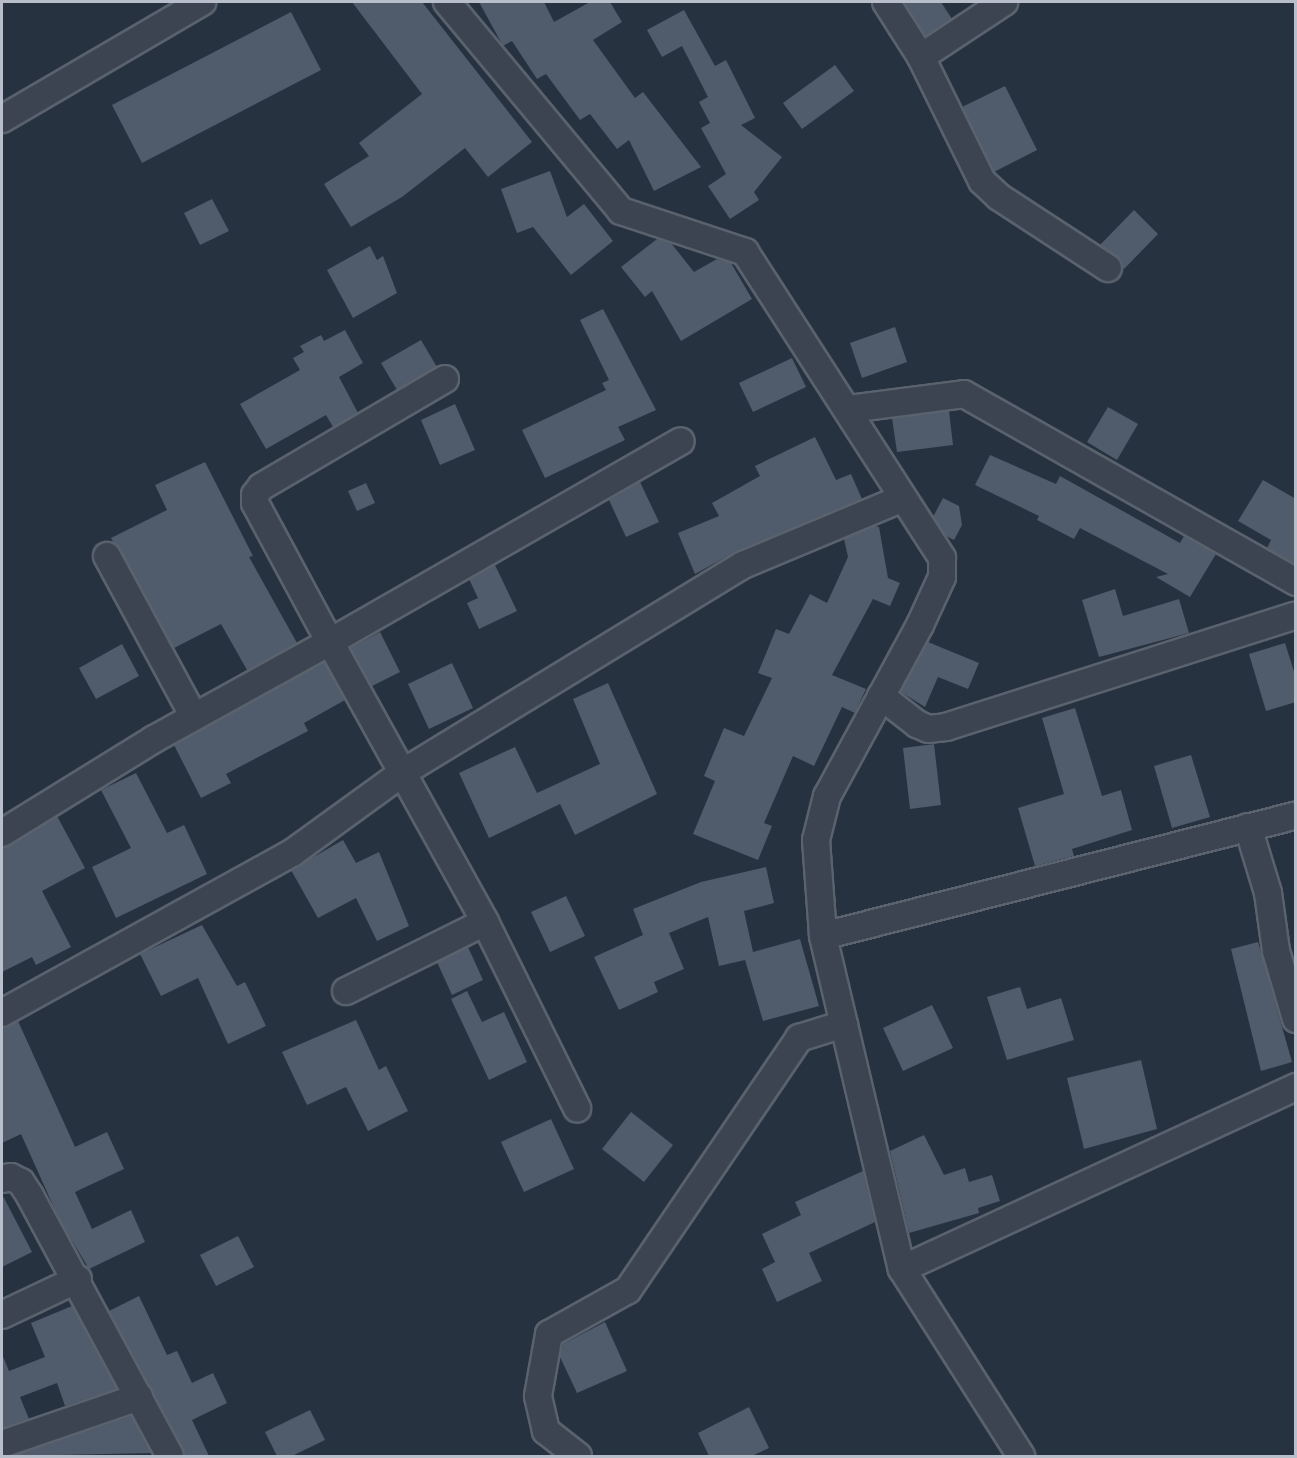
<!DOCTYPE html>
<style>
body{margin:0}
#map{position:relative;width:1297px;height:1458px;overflow:hidden;background:#273240;font-family:Manrope,sans-serif}
div>[style]{position:absolute}
.building>*{inset:0;background:#505b6b}
.roads{filter:drop-shadow(2px 0 #59626d) drop-shadow(-2px 0 #59626d) drop-shadow(0 2px #59626d) drop-shadow(0 -2px #59626d)}
.minor>*{height:26px;margin:-13px;padding:0 13px;transform-origin:13px;border-radius:13px;background:#3b4450}
span{translate:-50% -50%;white-space:nowrap;text-align:center;line-height:1.15;-webkit-text-stroke:5px #202935;paint-order:stroke}
.frame{position:absolute;inset:0;border:3px solid #b8bfca;pointer-events:none}
</style>
<div id="map">
<div class="building">
<i style="clip-path:polygon(352px 2px,422px 2px,532px 142px,488px 177px,465px 148px,402px 197px,351px 227px,324px 184px,369px 156px,359px 143px,422px 94px)"></i>
<i style="clip-path:polygon(479px 2px,544px 2px,554px 22px,590px 2px,610px 2px,622px 22px,593px 40px,635px 98px,643px 92px,701px 167px,654px 191px,629px 140px,617px 149px,590px 114px,580px 120px,546px 74px,537px 79px,512px 41px,503px 46px)"></i>
<i style="clip-path:polygon(903px 2px,941px 2px,952px 19px,925px 36px)"></i>
<i style="clip-path:polygon(684px 10px,715px 66px,726px 60px,755px 118px,741px 125px,782px 157px,754px 192px,759px 200px,730px 219px,708px 186px,726px 174px,701px 128px,710px 123px,699px 102px,708px 97px,682px 46px,662px 57px,647px 30px)"></i>
<i style="clip-path:polygon(291px 12px,321px 70px,142px 163px,112px 105px)"></i>
<i style="clip-path:polygon(835px 65px,854px 91px,802px 129px,783px 103px)"></i>
<i style="clip-path:polygon(1005px 86px,1037px 150px,994px 172px,962px 107px)"></i>
<i style="clip-path:polygon(550px 171px,567px 217px,584px 204px,613px 241px,571px 275px,533px 227px,517px 233px,501px 189px)"></i>
<i style="clip-path:polygon(212px 199px,229px 231px,200px 245px,184px 213px)"></i>
<i style="clip-path:polygon(1134px 210px,1158px 234px,1124px 269px,1117px 256px,1100px 245px)"></i>
<i style="clip-path:polygon(657px 239px,671px 243px,694px 272px,717px 259px,731px 263px,752px 299px,681px 341px,652px 291px,645px 297px,621px 267px)"></i>
<i style="clip-path:polygon(370px 246px,377px 260px,383px 256px,397px 293px,353px 318px,327px 270px)"></i>
<i style="clip-path:polygon(603px 309px,656px 410px,618px 427px,625px 440px,545px 478px,522px 430px,606px 390px,602px 383px,609px 380px,580px 320px)"></i>
<i style="clip-path:polygon(895px 327px,907px 362px,862px 378px,850px 343px)"></i>
<i style="clip-path:polygon(345px 330px,363px 363px,339px 377px,358px 413px,333px 427px,326px 415px,266px 449px,240px 404px,300px 370px,293px 358px,304px 352px,300px 346px,321px 335px,324px 341px)"></i>
<i style="clip-path:polygon(421px 340px,437px 367px,397px 390px,381px 363px)"></i>
<i style="clip-path:polygon(792px 358px,806px 387px,753px 412px,739px 383px)"></i>
<i style="clip-path:polygon(455px 404px,475px 450px,440px 465px,421px 420px)"></i>
<i style="clip-path:polygon(1108px 407px,1138px 424px,1117px 460px,1087px 442px)"></i>
<i style="clip-path:polygon(949px 411px,953px 445px,897px 452px,892px 418px)"></i>
<i style="clip-path:polygon(815px 437px,836px 480px,851px 474px,862px 499px,737px 551px,695px 574px,678px 533px,719px 516px,712px 503px,760px 476px,755px 466px)"></i>
<i style="clip-path:polygon(990px 455px,1056px 484px,1060px 476px,1180px 543px,1184px 536px,1216px 554px,1190px 597px,1156px 577px,1168px 574px,1080px 528px,1074px 539px,1037px 520px,1039px 516px,975px 485px)"></i>
<i style="clip-path:polygon(205px 462px,253px 556px,249px 557px,297px 643px,247px 670px,221px 624px,174px 648px,111px 538px,167px 510px,155px 485px)"></i>
<i style="clip-path:polygon(1263px 480px,1296px 499px,1296px 564px,1267px 548px,1271px 540px,1238px 521px)"></i>
<i style="clip-path:polygon(640px 482px,659px 522px,626px 537px,609px 500px)"></i>
<i style="clip-path:polygon(366px 483px,375px 503px,357px 511px,348px 491px)"></i>
<i style="clip-path:polygon(943px 498px,959px 506px,962px 525px,954px 540px,946px 536px,933px 517px)"></i>
<i style="clip-path:polygon(875px 526px,879px 527px,888px 578px,900px 583px,890px 606px,873px 599px,832px 675px,866px 689px,855px 713px,842px 707px,814px 766px,793px 756px,764px 823px,772px 826px,758px 860px,693px 834px,715px 781px,704px 776px,724px 728px,744px 736px,772px 678px,758px 673px,776px 629px,789px 634px,810px 594px,827px 603px,848px 557px,844px 539px)"></i>
<i style="clip-path:polygon(495px 565px,517px 611px,479px 629px,467px 603px,478px 598px,469px 579px)"></i>
<i style="clip-path:polygon(1115px 589px,1123px 616px,1179px 599px,1189px 633px,1099px 657px,1082px 600px)"></i>
<i style="clip-path:polygon(380px 632px,400px 672px,372px 686px,350px 648px)"></i>
<i style="clip-path:polygon(928px 642px,979px 663px,968px 689px,938px 677px,925px 707px,901px 692px)"></i>
<i style="clip-path:polygon(1285px 643px,1296px 678px,1296px 702px,1266px 711px,1249px 654px)"></i>
<i style="clip-path:polygon(122px 644px,139px 676px,96px 699px,79px 668px)"></i>
<i style="clip-path:polygon(324px 662px,345px 700px,304px 723px,308px 731px,226px 774px,231px 783px,201px 798px,174px 745px)"></i>
<i style="clip-path:polygon(452px 663px,473px 708px,429px 729px,408px 684px)"></i>
<i style="clip-path:polygon(608px 683px,657px 794px,575px 835px,560px 804px,489px 838px,459px 773px,515px 747px,537px 793px,600px 764px,573px 699px)"></i>
<i style="clip-path:polygon(1075px 708px,1102px 796px,1121px 790px,1132px 830px,1072px 849px,1074px 856px,1035px 866px,1018px 808px,1064px 794px,1042px 718px)"></i>
<i style="clip-path:polygon(934px 744px,941px 805px,910px 809px,903px 748px)"></i>
<i style="clip-path:polygon(1191px 755px,1210px 817px,1172px 828px,1154px 766px)"></i>
<i style="clip-path:polygon(136px 773px,167px 833px,184px 825px,207px 874px,116px 918px,92px 867px,131px 848px,101px 790px)"></i>
<i style="clip-path:polygon(57px 816px,85px 868px,42px 891px,71px 947px,36px 965px,32px 957px,2px 972px,2px 848px)"></i>
<i style="clip-path:polygon(343px 840px,356px 863px,379px 852px,409px 926px,377px 941px,356px 898px,318px 918px,291px 870px)"></i>
<i style="clip-path:polygon(766px 867px,774px 903px,744px 911px,753px 952px,800px 939px,819px 1006px,763px 1021px,745px 960px,719px 966px,708px 917px,669px 933px,684px 969px,654px 982px,658px 992px,619px 1010px,594px 957px,643px 935px,633px 909px,701px 882px)"></i>
<i style="clip-path:polygon(566px 896px,585px 936px,550px 952px,531px 912px)"></i>
<i style="clip-path:polygon(202px 925px,237px 986px,245px 982px,266px 1026px,228px 1044px,198px 978px,161px 996px,140px 954px)"></i>
<i style="clip-path:polygon(1258px 942px,1292px 1062px,1261px 1071px,1231px 949px)"></i>
<i style="clip-path:polygon(468px 947px,483px 980px,452px 995px,437px 962px)"></i>
<i style="clip-path:polygon(1020px 987px,1027px 1009px,1061px 998px,1074px 1040px,1007px 1060px,987px 997px)"></i>
<i style="clip-path:polygon(467px 991px,482px 1022px,504px 1012px,527px 1062px,489px 1080px,451px 999px)"></i>
<i style="clip-path:polygon(932px 1005px,953px 1048px,903px 1071px,883px 1028px)"></i>
<i style="clip-path:polygon(356px 1020px,379px 1070px,386px 1066px,408px 1111px,368px 1131px,346px 1087px,307px 1105px,282px 1052px)"></i>
<i style="clip-path:polygon(18px 1021px,75px 1147px,107px 1132px,124px 1169px,75px 1192px,92px 1229px,131px 1210px,145px 1242px,89px 1269px,60px 1221px,21px 1134px,2px 1143px,2px 1028px)"></i>
<i style="clip-path:polygon(1141px 1060px,1157px 1129px,1084px 1149px,1067px 1078px)"></i>
<i style="clip-path:polygon(631px 1112px,673px 1145px,644px 1182px,602px 1149px)"></i>
<i style="clip-path:polygon(551px 1119px,574px 1169px,524px 1192px,501px 1142px)"></i>
<i style="clip-path:polygon(924px 1135px,944px 1175px,965px 1168px,969px 1182px,992px 1175px,1000px 1201px,978px 1208px,979px 1213px,909px 1233px,890px 1151px)"></i>
<i style="clip-path:polygon(863px 1171px,875px 1222px,809px 1253px,822px 1281px,777px 1302px,762px 1269px,775px 1262px,762px 1234px,801px 1215px,795px 1202px)"></i>
<i style="clip-path:polygon(2px 1194px,32px 1252px,2px 1267px)"></i>
<i style="clip-path:polygon(238px 1236px,254px 1267px,216px 1286px,200px 1255px)"></i>
<i style="clip-path:polygon(139px 1296px,167px 1355px,177px 1351px,192px 1383px,213px 1373px,227px 1403px,192px 1420px,209px 1456px,185px 1456px,109px 1311px)"></i>
<i style="clip-path:polygon(72px 1306px,117px 1389px,65px 1406px,57px 1383px,20px 1397px,29px 1419px,2px 1428px,2px 1354px,9px 1371px,45px 1357px,31px 1323px)"></i>
<i style="clip-path:polygon(605px 1322px,627px 1371px,577px 1393px,560px 1357px,563px 1344px)"></i>
<i style="clip-path:polygon(749px 1407px,769px 1448px,752px 1456px,709px 1456px,698px 1433px)"></i>
<i style="clip-path:polygon(310px 1410px,325px 1440px,292px 1456px,277px 1456px,265px 1432px)"></i>
<i style="clip-path:polygon(131px 1416px,152px 1453px,12px 1456px)"></i>
</div>
<div class="roads">
<div class="minor">
<i style="left:447px;top:2px;width:272px;rotate:50.2deg"></i>
<i style="left:621px;top:211px;width:131px;rotate:18.3deg"></i>
<i style="left:745px;top:252px;width:364px;rotate:57.2deg"></i>
<i style="left:942px;top:558px;width:19px;rotate:90deg"></i>
<i style="left:942px;top:577px;width:53px;rotate:114.6deg"></i>
<i style="left:920px;top:625px;width:195px;rotate:118.5deg"></i>
<i style="left:827px;top:796px;width:45px;rotate:104deg"></i>
<i style="left:816px;top:840px;width:96px;rotate:85.8deg"></i>
<i style="left:823px;top:936px;width:342px;rotate:76.7deg"></i>
<i style="left:902px;top:1269px;width:222px;rotate:57.5deg"></i>
<i style="left:886px;top:2px;width:65px;rotate:57.5deg"></i>
<i style="left:921px;top:57px;width:138px;rotate:63.8deg"></i>
<i style="left:982px;top:181px;width:23px;rotate:43deg"></i>
<i style="left:999px;top:197px;width:130px;rotate:33.1deg"></i>
<i style="left:921px;top:57px;width:100px;rotate:-33.5deg"></i>
<i style="left:2px;top:119px;width:232px;rotate:-30.3deg"></i>
<i style="left:445px;top:379px;width:213px;rotate:149.6deg"></i>
<i style="left:261px;top:487px;width:10px;rotate:127deg"></i>
<i style="left:255px;top:495px;width:8px;rotate:90deg"></i>
<i style="left:255px;top:503px;width:158px;rotate:61.7deg"></i>
<i style="left:330px;top:642px;width:404px;rotate:-29.8deg"></i>
<i style="left:849px;top:409px;width:116px;rotate:-7.4deg"></i>
<i style="left:964px;top:394px;width:382px;rotate:29.5deg"></i>
<i style="left:107px;top:556px;width:183px;rotate:61.6deg"></i>
<i style="left:881px;top:696px;width:46px;rotate:37.9deg"></i>
<i style="left:917px;top:724px;width:12px;rotate:24deg"></i>
<i style="left:928px;top:729px;width:18px;rotate:-6deg"></i>
<i style="left:946px;top:727px;width:367px;rotate:-17.7deg"></i>
<i style="left:1248px;top:827px;width:69px;rotate:73.1deg"></i>
<i style="left:1268px;top:893px;width:59px;rotate:82.1deg"></i>
<i style="left:1276px;top:951px;width:71px;rotate:73.6deg"></i>
<i style="left:2px;top:833px;width:179px;rotate:-31.7deg"></i>
<i style="left:154px;top:739px;width:201px;rotate:-28.9deg"></i>
<i style="left:330px;top:642px;width:320px;rotate:61deg"></i>
<i style="left:485px;top:922px;width:208px;rotate:63.7deg"></i>
<i style="left:823px;top:936px;width:488px;rotate:-14.3deg"></i>
<i style="left:346px;top:991px;width:155px;rotate:-26.4deg"></i>
<i style="left:2px;top:1013px;width:331px;rotate:-28.9deg"></i>
<i style="left:292px;top:853px;width:136px;rotate:-36deg"></i>
<i style="left:402px;top:773px;width:399px;rotate:-31.4deg"></i>
<i style="left:743px;top:565px;width:173px;rotate:-22.7deg"></i>
<i style="left:2px;top:1179px;width:9px;rotate:-13deg"></i>
<i style="left:11px;top:1177px;width:11px;rotate:27deg"></i>
<i style="left:21px;top:1182px;width:17px;rotate:57deg"></i>
<i style="left:30px;top:1196px;width:295px;rotate:61.7deg"></i>
<i style="left:902px;top:1269px;width:434px;rotate:-24.8deg"></i>
<i style="left:2px;top:1315px;width:84px;rotate:-25.3deg"></i>
<i style="left:2px;top:1444px;width:145px;rotate:-18.9deg"></i>
<i style="left:578px;top:1456px;width:41px;rotate:-142deg"></i>
<i style="left:546px;top:1431px;width:36px;rotate:-103deg"></i>
<i style="left:538px;top:1396px;width:63px;rotate:-79.9deg"></i>
<i style="left:549px;top:1334px;width:90px;rotate:-29.1deg"></i>
<i style="left:628px;top:1290px;width:305px;rotate:-55.8deg"></i>
<i style="left:799px;top:1038px;width:47px;rotate:-17.3deg"></i>
</div>
</div>
<div class="frame"></div>
</div>
